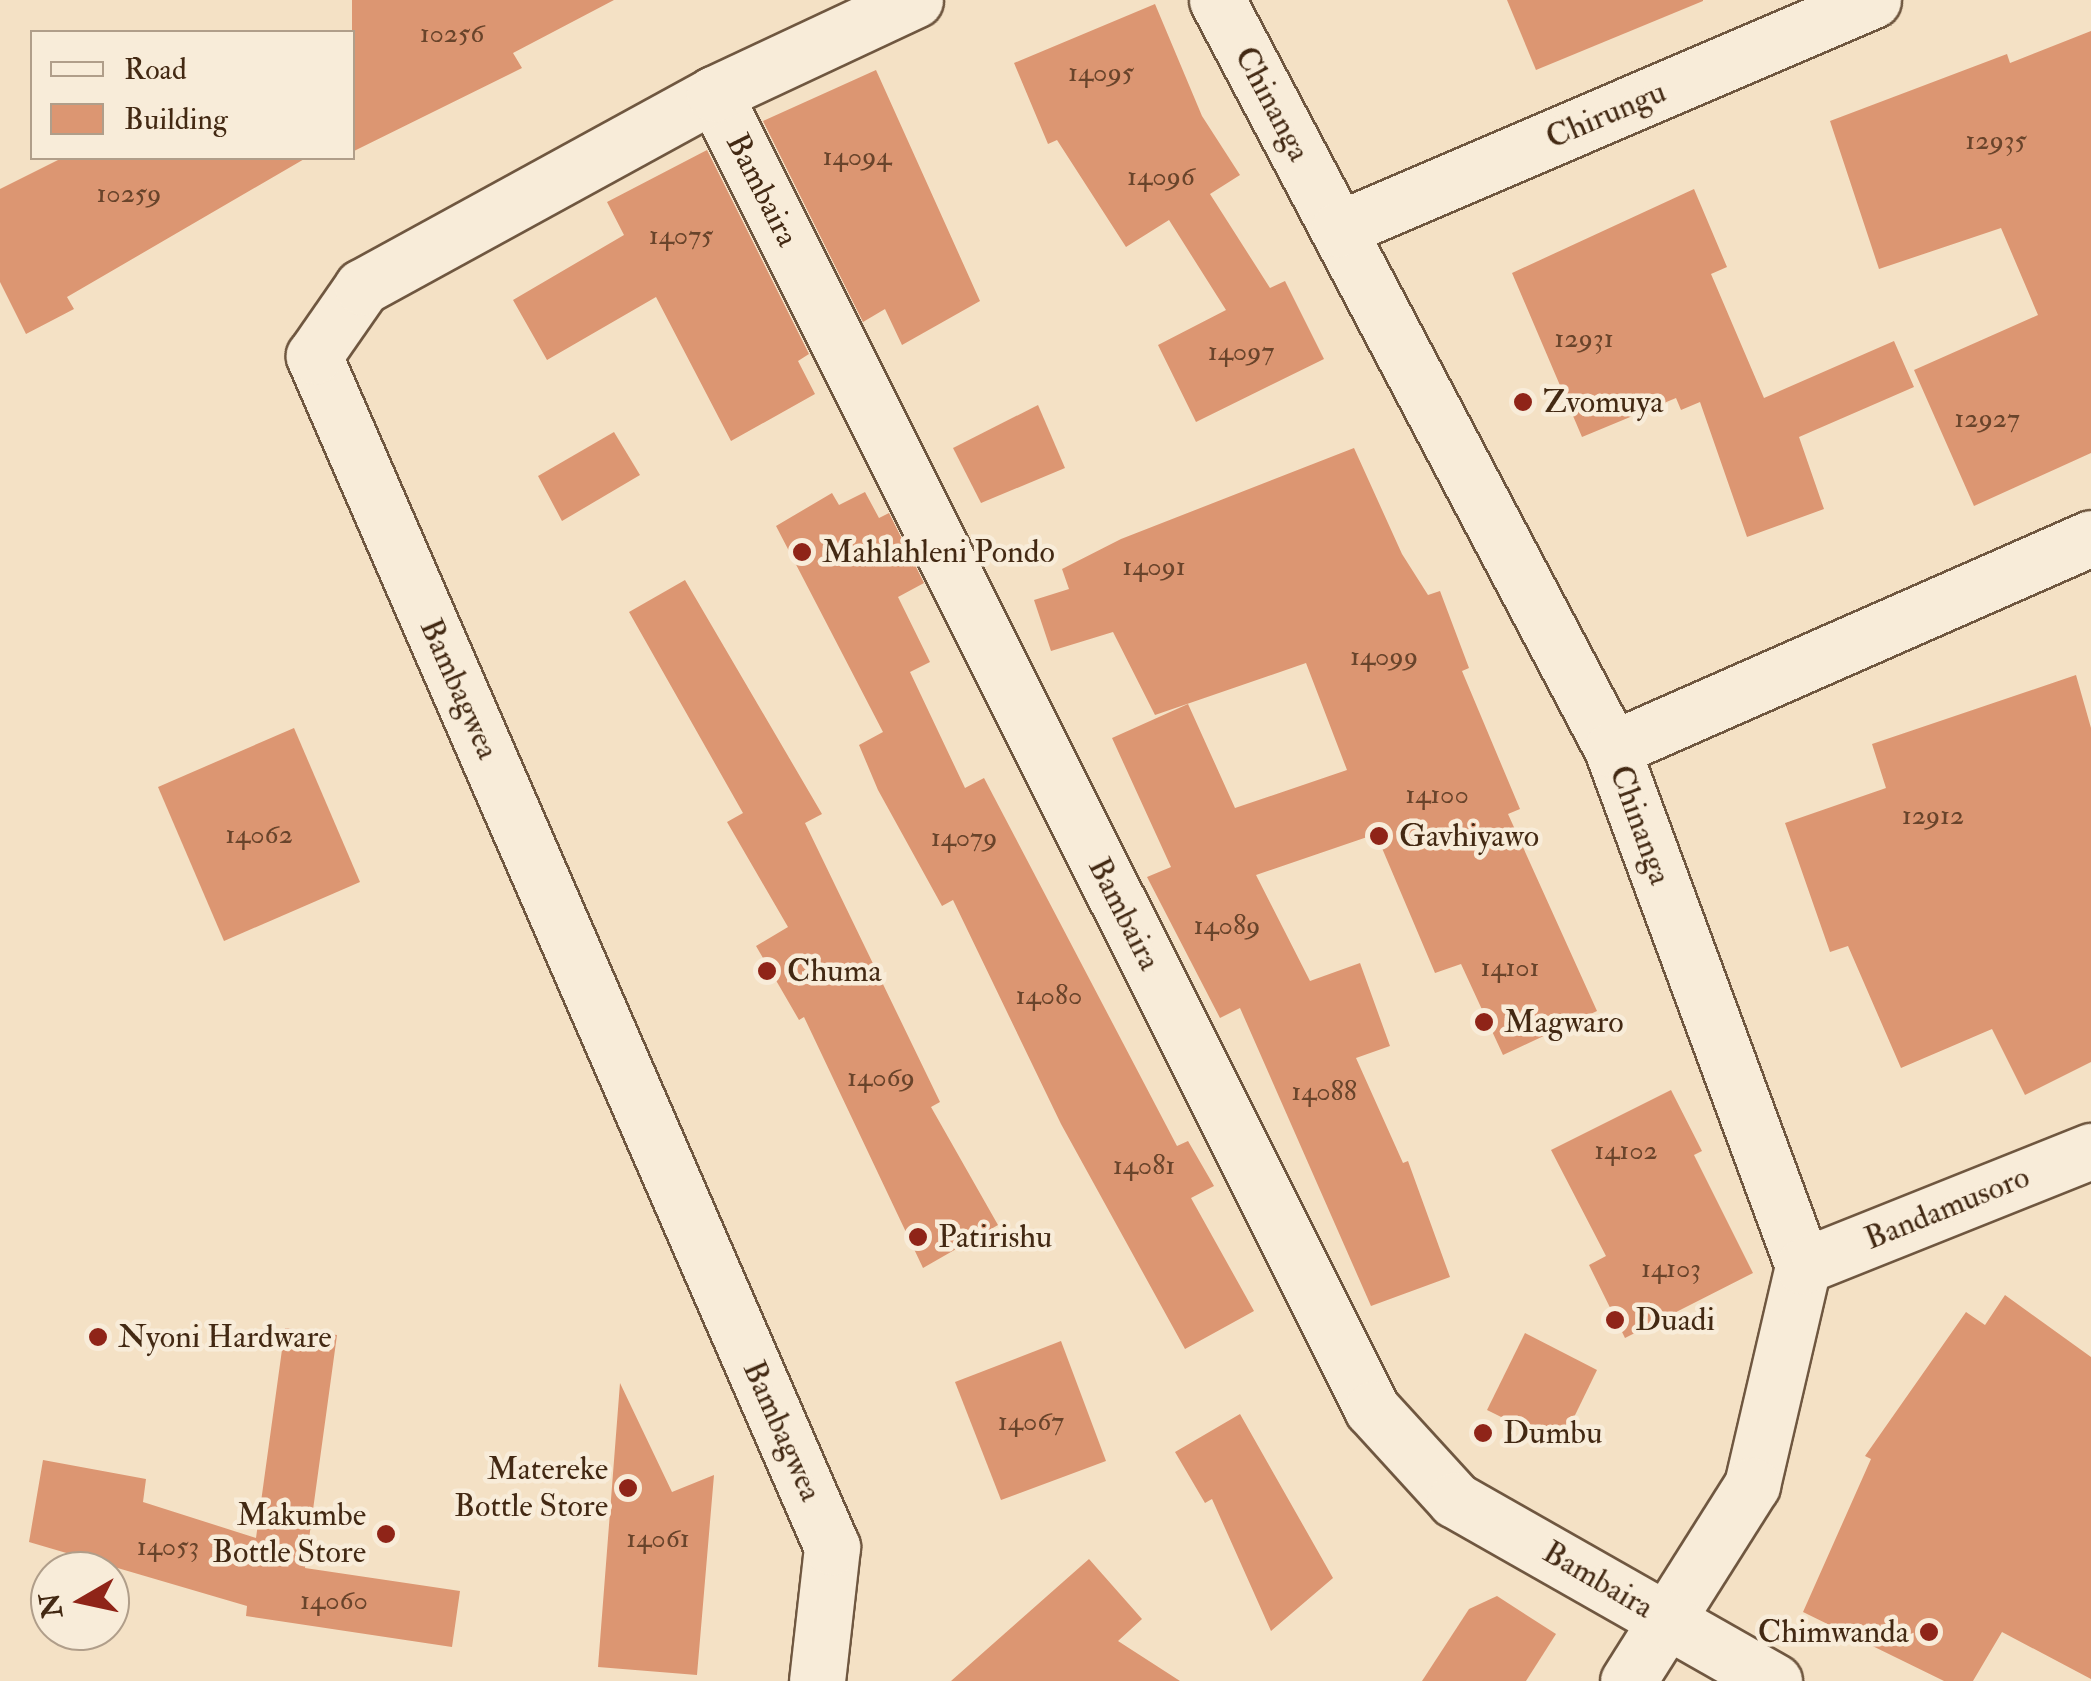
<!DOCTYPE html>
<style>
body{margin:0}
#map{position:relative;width:2091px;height:1681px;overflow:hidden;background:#f4e1c5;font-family:"IM FELL Double Pica",serif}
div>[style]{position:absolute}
.building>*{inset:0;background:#dc9672}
.roads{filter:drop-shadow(2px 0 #6f5740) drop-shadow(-2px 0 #6f5740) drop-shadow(0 2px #6f5740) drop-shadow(0 -2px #6f5740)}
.minor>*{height:55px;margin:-27.5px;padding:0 27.5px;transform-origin:27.5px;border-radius:27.5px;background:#f8ecd9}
.dots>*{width:28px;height:28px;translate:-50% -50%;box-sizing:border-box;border:5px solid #f8ecd9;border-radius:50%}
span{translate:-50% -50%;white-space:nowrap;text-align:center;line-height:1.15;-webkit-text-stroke:9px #f8ecd9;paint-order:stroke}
.number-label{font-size:28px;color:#69442b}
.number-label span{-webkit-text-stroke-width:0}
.street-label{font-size:32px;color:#432913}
.poi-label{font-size:32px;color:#432913}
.left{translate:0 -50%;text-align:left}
.right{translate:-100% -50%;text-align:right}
.legend{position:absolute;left:30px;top:30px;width:325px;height:130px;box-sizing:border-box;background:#f8ecd9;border:2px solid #b09e8a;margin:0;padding:12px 18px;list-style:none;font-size:30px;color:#432913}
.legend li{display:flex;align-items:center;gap:20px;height:50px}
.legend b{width:50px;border:2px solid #b09e8a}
.north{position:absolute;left:30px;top:1551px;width:100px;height:100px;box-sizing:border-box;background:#f8ecd9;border:2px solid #b09e8a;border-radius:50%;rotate:261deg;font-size:28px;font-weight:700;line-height:40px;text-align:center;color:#432913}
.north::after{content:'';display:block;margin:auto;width:35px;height:45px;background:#8f2418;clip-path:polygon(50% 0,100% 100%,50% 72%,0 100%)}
</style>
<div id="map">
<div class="building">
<i style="clip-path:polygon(352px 0,614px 0,513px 53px,522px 68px,352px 152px)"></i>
<i style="clip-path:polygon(1507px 0,1703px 0,1703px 1px,1536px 70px)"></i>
<i style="clip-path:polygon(1155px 4px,1202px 116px,1240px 175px,1210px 194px,1270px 288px,1285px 281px,1324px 359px,1196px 422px,1158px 345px,1226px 310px,1169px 220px,1126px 247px,1057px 140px,1048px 144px,1014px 63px)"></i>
<i style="clip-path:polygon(2091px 31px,2091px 453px,1974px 506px,1914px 370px,2038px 315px,2001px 228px,1879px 269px,1830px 121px,2007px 54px,2010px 63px)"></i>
<i style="clip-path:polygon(876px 70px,980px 301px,902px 345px,885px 309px,863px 322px,763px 121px)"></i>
<i style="clip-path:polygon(707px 150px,809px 354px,798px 361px,815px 394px,731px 441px,656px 297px,547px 360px,513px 300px,624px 235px,607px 202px)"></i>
<i style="clip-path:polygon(62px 158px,306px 158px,67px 297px,74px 309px,26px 334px,0 282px,0 189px)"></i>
<i style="clip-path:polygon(1694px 189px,1727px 267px,1711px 274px,1764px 398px,1894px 341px,1914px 387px,1799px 437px,1824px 509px,1747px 537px,1700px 402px,1681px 410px,1676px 398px,1582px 437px,1512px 273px)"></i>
<i style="clip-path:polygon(1038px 405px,1065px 468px,981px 503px,953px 448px)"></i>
<i style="clip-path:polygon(614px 432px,640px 475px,562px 521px,538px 476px)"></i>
<i style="clip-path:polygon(1354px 448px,1402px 554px,1428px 595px,1440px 591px,1469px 668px,1462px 671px,1520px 809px,1508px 814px,1597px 1011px,1503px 1055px,1461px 964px,1435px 973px,1376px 834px,1256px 875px,1310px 981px,1360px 963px,1390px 1046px,1356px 1058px,1403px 1163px,1408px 1161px,1450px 1277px,1371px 1306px,1240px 1008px,1220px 1018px,1147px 877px,1171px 867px,1112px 738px,1188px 704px,1235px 808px,1347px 770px,1306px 663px,1155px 715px,1113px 632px,1051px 651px,1034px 600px,1069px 589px,1062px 569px,1121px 539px)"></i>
<i style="clip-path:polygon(865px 492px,879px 518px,889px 513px,924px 583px,898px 597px,930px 662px,910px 672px,965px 788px,984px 778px,1177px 1146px,1188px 1141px,1214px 1186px,1191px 1198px,1254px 1311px,1185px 1349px,1061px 1124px,953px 900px,942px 906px,878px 790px,859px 745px,883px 732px,776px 526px,832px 493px,839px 505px)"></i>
<i style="clip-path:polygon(685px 580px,822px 814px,805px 823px,940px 1102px,931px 1107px,998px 1225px,923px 1268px,804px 1017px,799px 1020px,756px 946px,788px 927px,727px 822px,743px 813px,629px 612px)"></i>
<i style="clip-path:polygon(2076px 675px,2091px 728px,2091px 1062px,2025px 1095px,1992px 1029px,1901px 1068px,1848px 946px,1830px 952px,1785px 823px,1886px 788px,1872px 744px)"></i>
<i style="clip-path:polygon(294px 728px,360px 882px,224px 941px,158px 787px)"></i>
<i style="clip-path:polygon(1671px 1090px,1702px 1151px,1694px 1155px,1753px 1273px,1625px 1338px,1589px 1265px,1606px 1256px,1551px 1150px)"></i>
<i style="clip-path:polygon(2005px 1295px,2091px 1357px,2091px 1679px,2002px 1632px,1973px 1681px,1944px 1681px,1803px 1612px,1871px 1459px,1865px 1456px,1966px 1312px,1985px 1325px)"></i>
<i style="clip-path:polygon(285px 1328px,337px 1335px,305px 1568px,460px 1591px,452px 1647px,246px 1616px,247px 1606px,29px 1542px,43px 1460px,146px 1479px,143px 1502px,256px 1538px)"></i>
<i style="clip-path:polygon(1525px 1333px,1597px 1370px,1560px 1446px,1487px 1410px)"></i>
<i style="clip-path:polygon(1061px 1341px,1106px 1461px,1001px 1500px,955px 1382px)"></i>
<i style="clip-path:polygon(620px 1383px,672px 1492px,714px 1475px,697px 1675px,598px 1667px)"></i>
<i style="clip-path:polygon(1240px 1414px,1333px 1578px,1271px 1631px,1212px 1499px,1205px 1503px,1175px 1452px)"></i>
<i style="clip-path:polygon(1089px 1559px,1142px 1619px,1118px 1641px,1180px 1681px,951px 1681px)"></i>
<i style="clip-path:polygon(1497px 1596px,1556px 1634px,1526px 1681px,1422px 1681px,1469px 1609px)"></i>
</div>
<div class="roads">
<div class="minor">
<i style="left:1217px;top:0;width:847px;rotate:62.19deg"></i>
<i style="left:1612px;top:749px;width:551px;rotate:69.72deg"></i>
<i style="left:1803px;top:1266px;width:225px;rotate:103.1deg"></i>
<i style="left:1752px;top:1485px;width:232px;rotate:122.3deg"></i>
<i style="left:714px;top:94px;width:1470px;rotate:63.42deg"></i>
<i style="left:1372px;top:1409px;width:123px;rotate:47.6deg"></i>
<i style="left:1455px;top:1500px;width:367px;rotate:29.6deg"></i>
<i style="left:1339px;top:229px;width:581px;rotate:-23.21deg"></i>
<i style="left:1612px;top:749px;width:523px;rotate:-23.77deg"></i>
<i style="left:1803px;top:1266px;width:310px;rotate:-21.8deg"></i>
<i style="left:817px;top:1681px;width:135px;rotate:-83.6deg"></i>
<i style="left:832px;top:1547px;width:1299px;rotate:-113.51deg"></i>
<i style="left:314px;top:356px;width:84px;rotate:-55.2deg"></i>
<i style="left:362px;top:287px;width:401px;rotate:-28.7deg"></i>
<i style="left:714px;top:94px;width:222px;rotate:-25.1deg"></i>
</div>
</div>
<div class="dots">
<i style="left:1523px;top:402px;background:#8f2418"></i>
<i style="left:802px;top:552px;background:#8f2418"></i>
<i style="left:1379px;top:836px;background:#8f2418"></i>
<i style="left:767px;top:971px;background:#8f2418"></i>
<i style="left:1484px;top:1022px;background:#8f2418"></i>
<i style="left:918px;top:1237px;background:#8f2418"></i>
<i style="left:1615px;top:1320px;background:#8f2418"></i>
<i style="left:98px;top:1337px;background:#8f2418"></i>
<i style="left:1483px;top:1433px;background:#8f2418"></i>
<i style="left:628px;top:1488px;background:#8f2418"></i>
<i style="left:386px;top:1534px;background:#8f2418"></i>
<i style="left:1929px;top:1632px;background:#8f2418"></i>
</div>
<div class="number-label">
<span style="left:452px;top:34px">10256</span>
<span style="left:1101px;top:73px">14095</span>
<span style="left:1996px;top:141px">12935</span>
<span style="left:857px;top:157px">14094</span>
<span style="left:1161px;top:177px">14096</span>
<span style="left:129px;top:194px">10259</span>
<span style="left:681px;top:236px">14075</span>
<span style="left:1584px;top:339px">12931</span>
<span style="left:1241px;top:352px">14097</span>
<span style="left:1987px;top:419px">12927</span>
<span style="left:1154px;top:567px">14091</span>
<span style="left:1384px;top:657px">14099</span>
<span style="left:1437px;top:795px">14100</span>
<span style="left:1933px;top:816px">12912</span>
<span style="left:259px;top:835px">14062</span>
<span style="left:964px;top:838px">14079</span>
<span style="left:1227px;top:926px">14089</span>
<span style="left:1510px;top:968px">14101</span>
<span style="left:1049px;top:996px">14080</span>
<span style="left:881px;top:1078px">14069</span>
<span style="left:1324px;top:1092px">14088</span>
<span style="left:1626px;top:1151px">14102</span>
<span style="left:1144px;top:1166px">14081</span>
<span style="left:1671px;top:1269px">14103</span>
<span style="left:1031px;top:1422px">14067</span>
<span style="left:658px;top:1539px">14061</span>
<span style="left:168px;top:1547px">14053</span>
<span style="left:334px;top:1601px">14060</span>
</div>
<div class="street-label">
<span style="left:1272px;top:104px;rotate:62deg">Chinanga</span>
<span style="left:1606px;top:115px;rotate:-23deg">Chirungu</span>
<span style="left:762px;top:190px;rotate:63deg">Bambaira</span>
<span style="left:459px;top:689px;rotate:66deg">Bambagwea</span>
<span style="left:1640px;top:825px;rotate:70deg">Chinanga</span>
<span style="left:1124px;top:914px;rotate:63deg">Bambaira</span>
<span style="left:1947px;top:1208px;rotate:-22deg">Bandamusoro</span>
<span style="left:782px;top:1431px;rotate:66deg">Bambagwea</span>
<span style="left:1598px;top:1580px;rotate:30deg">Bambaira</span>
</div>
<div class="poi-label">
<span class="left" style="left:1543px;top:402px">Zvomuya</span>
<span class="left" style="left:822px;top:552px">Mahlahleni Pondo</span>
<span class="left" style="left:1399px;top:836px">Gavhiyawo</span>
<span class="left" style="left:787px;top:971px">Chuma</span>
<span class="left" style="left:1504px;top:1022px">Magwaro</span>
<span class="left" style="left:938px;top:1237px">Patirishu</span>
<span class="left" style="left:1635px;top:1320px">Duadi</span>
<span class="left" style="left:118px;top:1337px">Nyoni Hardware</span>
<span class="left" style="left:1503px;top:1433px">Dumbu</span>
<span class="right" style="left:608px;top:1488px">Matereke<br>Bottle Store</span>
<span class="right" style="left:366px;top:1534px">Makumbe<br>Bottle Store</span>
<span class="right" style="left:1909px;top:1632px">Chimwanda</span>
</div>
<ul class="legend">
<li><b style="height:12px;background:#f8ecd9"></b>Road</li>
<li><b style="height:28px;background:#dc9672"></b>Building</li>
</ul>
<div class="north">N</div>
</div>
